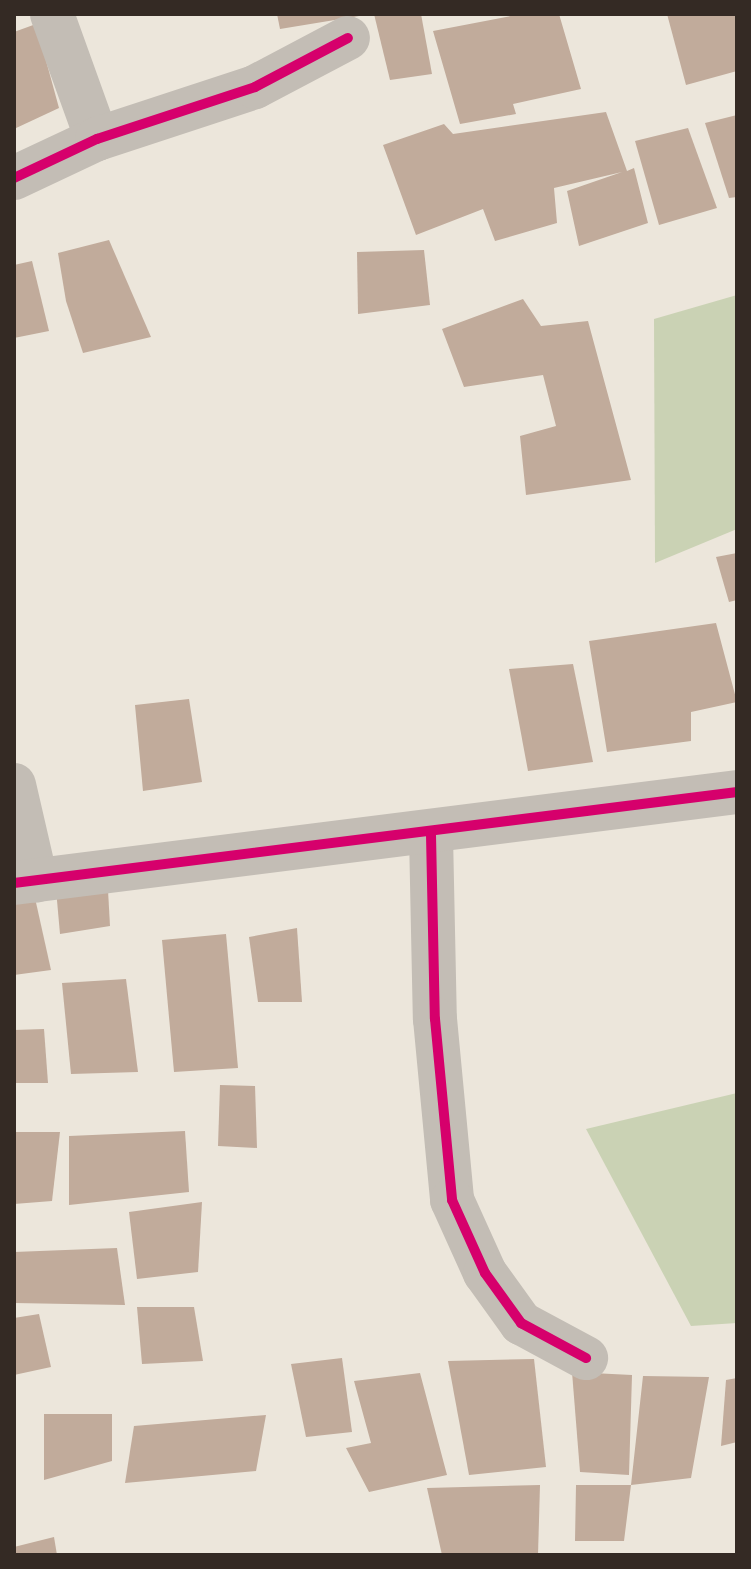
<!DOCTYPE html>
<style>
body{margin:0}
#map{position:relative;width:751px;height:1569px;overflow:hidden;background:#ece6db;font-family:"Roboto Condensed",sans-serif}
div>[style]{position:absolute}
.green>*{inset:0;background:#cad2b4}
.building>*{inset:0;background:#c1ab9b}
.minor>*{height:44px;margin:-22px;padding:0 22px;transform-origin:22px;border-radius:22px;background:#c3bdb5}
.cycleway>*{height:10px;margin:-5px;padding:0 5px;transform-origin:5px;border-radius:5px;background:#d6006c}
span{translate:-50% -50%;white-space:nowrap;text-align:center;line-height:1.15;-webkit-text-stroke:8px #faf1e1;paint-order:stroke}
.frame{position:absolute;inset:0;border:16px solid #342a24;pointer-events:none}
</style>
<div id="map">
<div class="green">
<i style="clip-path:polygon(737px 295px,737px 529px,655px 563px,654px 319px)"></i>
<i style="clip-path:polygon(737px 1093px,737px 1323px,691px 1326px,586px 1129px)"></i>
</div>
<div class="building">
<i style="clip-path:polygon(277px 14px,358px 14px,359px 16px,280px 29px)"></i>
<i style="clip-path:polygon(374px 14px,421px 14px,432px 74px,390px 80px)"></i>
<i style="clip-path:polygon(521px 14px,559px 14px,581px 89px,513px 104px,516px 114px,460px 124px,433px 31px)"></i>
<i style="clip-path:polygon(667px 14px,737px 14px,737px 71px,686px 85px)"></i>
<i style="clip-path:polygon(36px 24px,59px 108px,14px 129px,14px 32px)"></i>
<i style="clip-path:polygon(606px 112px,627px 171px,634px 168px,648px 223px,579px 246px,567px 191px,622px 172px,554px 188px,557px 223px,495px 241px,483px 209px,416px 235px,383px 145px,444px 124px,453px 134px)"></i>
<i style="clip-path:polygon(737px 115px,737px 197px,729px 198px,705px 123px)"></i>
<i style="clip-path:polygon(688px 128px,717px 208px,659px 225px,635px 141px)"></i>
<i style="clip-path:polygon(109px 240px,151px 337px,83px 353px,66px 301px,58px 253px)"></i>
<i style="clip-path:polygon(424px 250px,430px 305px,358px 314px,357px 252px)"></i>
<i style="clip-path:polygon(32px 261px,49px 331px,14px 338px,14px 265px)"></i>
<i style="clip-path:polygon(523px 299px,541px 326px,588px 321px,631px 480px,526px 495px,520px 436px,556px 426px,543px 375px,464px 387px,442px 329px)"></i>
<i style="clip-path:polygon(737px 553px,737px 600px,729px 602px,716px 557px)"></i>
<i style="clip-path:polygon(716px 623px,737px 702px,691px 712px,691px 741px,607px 752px,589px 641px)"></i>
<i style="clip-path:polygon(573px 664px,593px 762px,528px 771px,509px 669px)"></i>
<i style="clip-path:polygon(189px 699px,202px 782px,143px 791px,135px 705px)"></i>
<i style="clip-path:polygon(107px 872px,110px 926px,60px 934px,55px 878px)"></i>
<i style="clip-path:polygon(35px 898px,51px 970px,14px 975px,14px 900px)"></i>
<i style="clip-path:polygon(297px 928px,302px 1002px,258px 1002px,249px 937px)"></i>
<i style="clip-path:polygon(226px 934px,238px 1068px,174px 1072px,162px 940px)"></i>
<i style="clip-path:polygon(126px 979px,138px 1072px,71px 1074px,62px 983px)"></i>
<i style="clip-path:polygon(44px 1029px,48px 1083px,14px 1083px,14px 1030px)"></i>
<i style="clip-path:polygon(220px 1085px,255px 1086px,257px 1148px,218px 1146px)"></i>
<i style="clip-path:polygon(185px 1131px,189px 1192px,69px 1205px,69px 1136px)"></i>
<i style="clip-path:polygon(14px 1132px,60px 1132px,52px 1201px,14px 1204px)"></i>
<i style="clip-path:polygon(202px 1202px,198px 1272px,137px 1279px,129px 1212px)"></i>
<i style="clip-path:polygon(117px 1248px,125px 1305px,14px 1303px,14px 1252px)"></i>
<i style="clip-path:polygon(137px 1307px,194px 1307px,203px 1361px,142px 1364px)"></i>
<i style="clip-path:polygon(39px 1314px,51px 1367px,14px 1375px,14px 1318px)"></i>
<i style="clip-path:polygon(342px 1358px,352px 1432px,306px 1437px,291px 1364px)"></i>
<i style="clip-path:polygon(534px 1359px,546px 1467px,469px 1475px,448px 1361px)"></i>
<i style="clip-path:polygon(572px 1372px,632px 1375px,629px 1475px,580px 1472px)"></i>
<i style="clip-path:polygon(420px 1373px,447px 1475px,369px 1492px,346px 1448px,371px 1443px,354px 1381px)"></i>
<i style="clip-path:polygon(643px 1376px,709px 1377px,691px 1478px,631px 1485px,624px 1541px,575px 1541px,576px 1485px,631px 1485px)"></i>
<i style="clip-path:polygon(737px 1378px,737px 1442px,721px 1446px,726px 1380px)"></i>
<i style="clip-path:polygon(44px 1414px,112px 1414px,112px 1461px,44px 1480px)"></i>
<i style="clip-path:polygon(266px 1415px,256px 1471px,125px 1483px,134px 1426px)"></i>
<i style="clip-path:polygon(540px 1485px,538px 1555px,442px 1555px,427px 1488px)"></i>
<i style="clip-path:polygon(54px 1537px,57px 1555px,14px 1555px,14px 1547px)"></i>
</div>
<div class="minor">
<i style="left:52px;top:14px;width:133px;rotate:70.2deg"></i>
<i style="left:14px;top:178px;width:92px;rotate:-25.2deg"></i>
<i style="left:97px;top:139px;width:166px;rotate:-18.2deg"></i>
<i style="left:255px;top:87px;width:105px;rotate:-27.8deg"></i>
<i style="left:14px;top:785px;width:98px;rotate:77deg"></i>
<i style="left:431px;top:835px;width:184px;rotate:88.8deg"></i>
<i style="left:435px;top:1019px;width:182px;rotate:84.6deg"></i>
<i style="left:452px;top:1200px;width:80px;rotate:65.7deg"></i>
<i style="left:485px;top:1273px;width:62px;rotate:54.2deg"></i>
<i style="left:521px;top:1323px;width:74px;rotate:28.3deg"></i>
<i style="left:14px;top:883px;width:729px;rotate:-7.17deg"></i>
</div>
<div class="cycleway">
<i style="left:14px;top:178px;width:92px;rotate:-25.2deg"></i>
<i style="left:97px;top:139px;width:166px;rotate:-18.2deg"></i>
<i style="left:255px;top:87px;width:105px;rotate:-27.8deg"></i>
<i style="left:431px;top:835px;width:184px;rotate:88.8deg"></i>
<i style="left:435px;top:1019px;width:182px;rotate:84.6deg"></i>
<i style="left:452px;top:1200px;width:80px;rotate:65.7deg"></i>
<i style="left:485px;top:1273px;width:62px;rotate:54.2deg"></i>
<i style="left:521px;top:1323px;width:74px;rotate:28.3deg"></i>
<i style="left:14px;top:883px;width:729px;rotate:-7.17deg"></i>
</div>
<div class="frame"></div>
</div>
